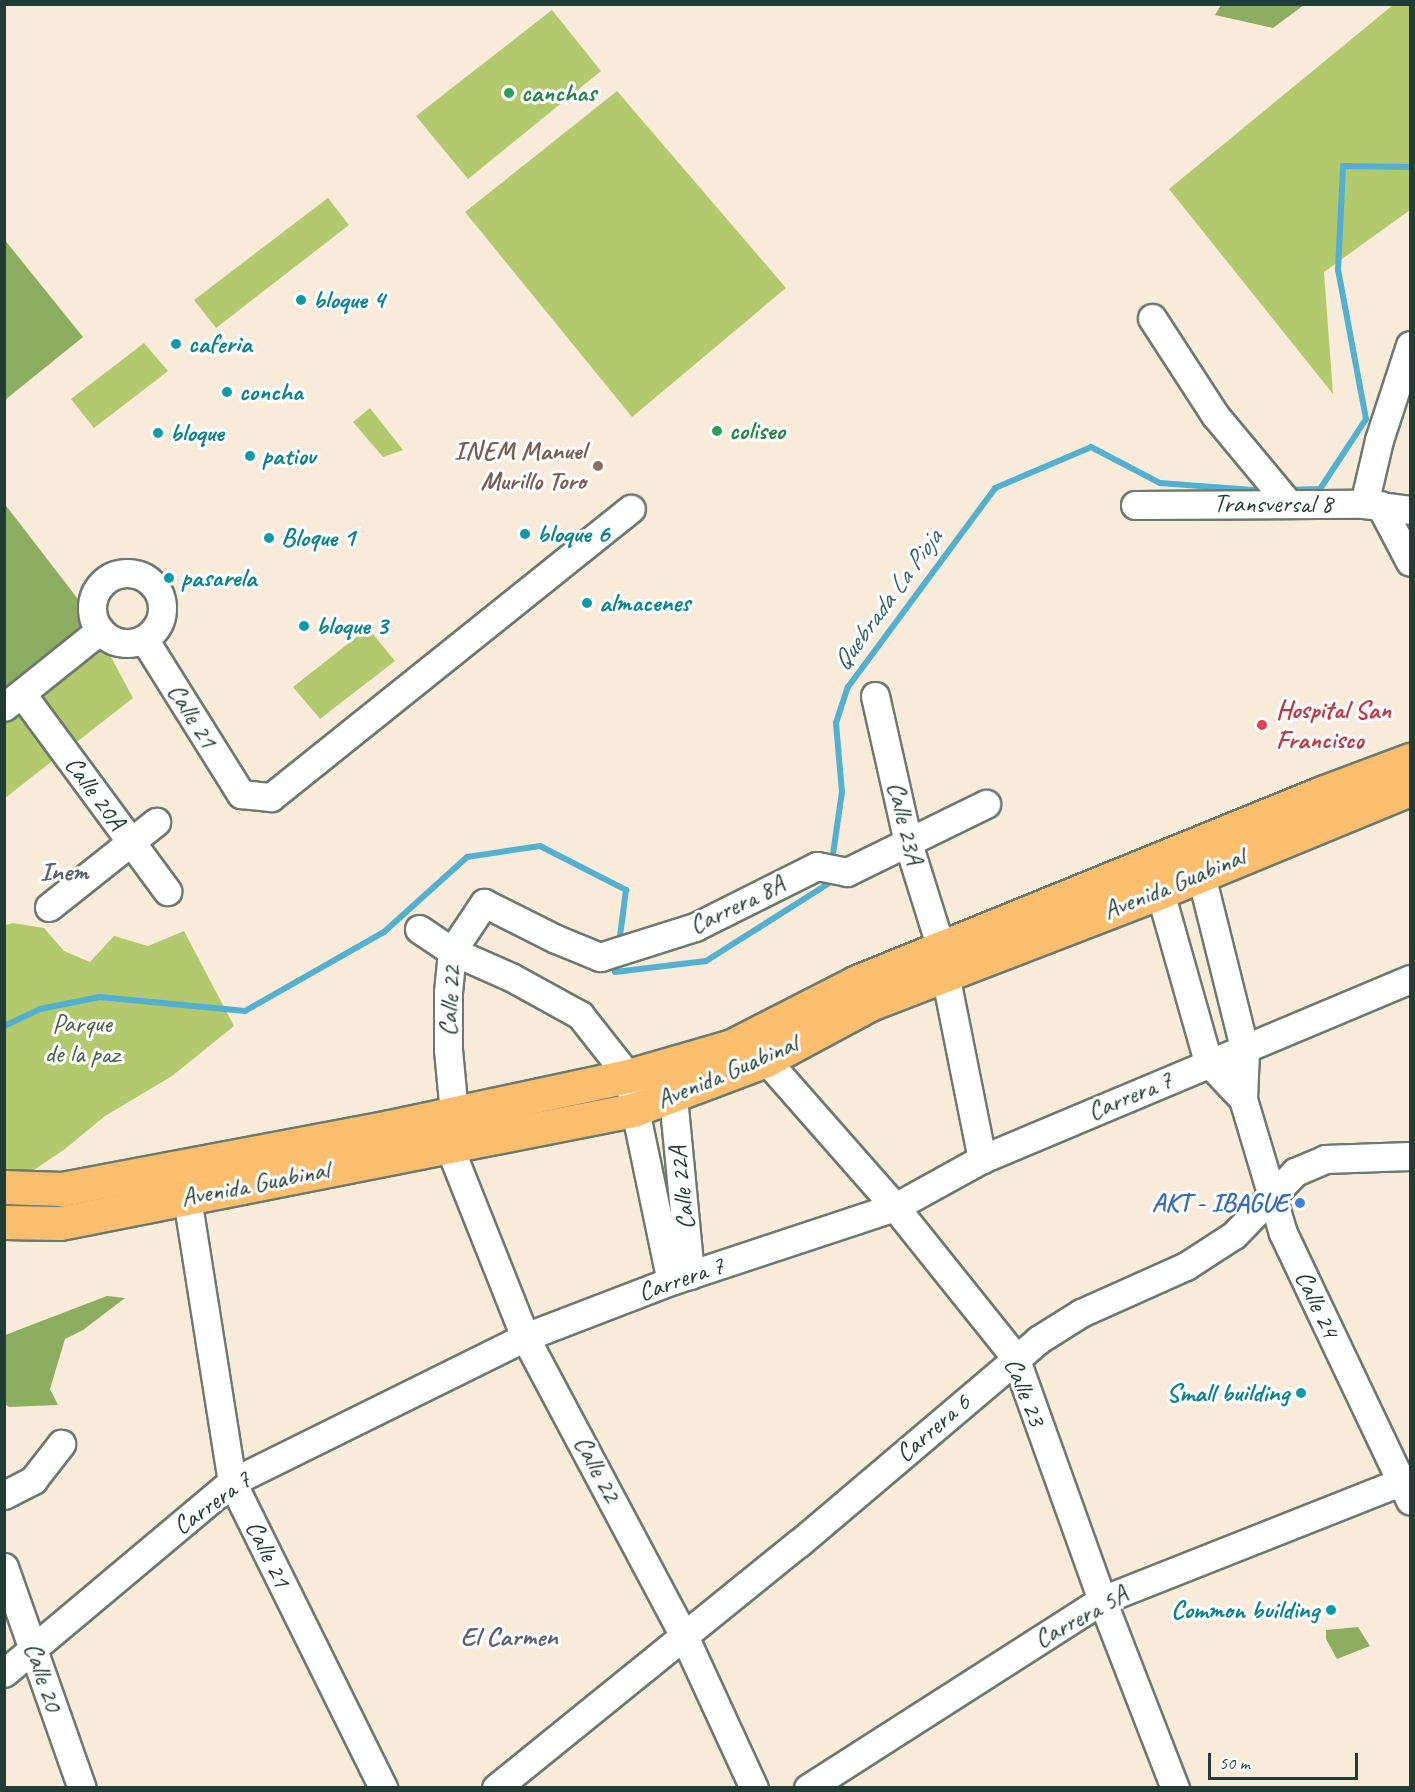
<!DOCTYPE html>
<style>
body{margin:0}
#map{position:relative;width:1415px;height:1792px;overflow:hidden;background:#f9ebda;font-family:Caveat,sans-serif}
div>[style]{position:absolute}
.green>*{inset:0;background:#b2c96e}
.forest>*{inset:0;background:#8dad61}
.stream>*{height:6px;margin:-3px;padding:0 3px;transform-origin:3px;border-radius:3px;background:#53b0d1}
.roads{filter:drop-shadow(2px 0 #6b7a6e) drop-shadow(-2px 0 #6b7a6e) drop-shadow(0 2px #6b7a6e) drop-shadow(0 -2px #6b7a6e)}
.minor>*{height:27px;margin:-13.5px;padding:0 13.5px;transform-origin:13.5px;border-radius:13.5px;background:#fff}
.minor>.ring{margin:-13.5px;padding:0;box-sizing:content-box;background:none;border:27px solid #fff;border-radius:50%}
.major>*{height:33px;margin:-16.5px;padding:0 16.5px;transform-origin:16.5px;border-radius:16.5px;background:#fbbe6e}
.dots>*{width:16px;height:16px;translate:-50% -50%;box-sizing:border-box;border:3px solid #fff;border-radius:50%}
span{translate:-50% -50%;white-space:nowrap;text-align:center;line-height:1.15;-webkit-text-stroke:6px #fff;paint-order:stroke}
.leisure-label{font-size:26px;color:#27864d;font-weight:700}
.left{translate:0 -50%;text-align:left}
.culture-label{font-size:26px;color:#0d838f;font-weight:700}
.right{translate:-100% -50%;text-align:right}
.education-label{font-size:26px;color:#785e54;font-weight:700}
.street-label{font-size:26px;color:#1f3d34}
.health-label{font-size:26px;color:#be3a42;font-weight:700}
.park-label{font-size:26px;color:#446042}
.shop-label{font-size:26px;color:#366cbe;font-weight:700}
.water-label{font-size:27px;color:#31656b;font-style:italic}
.neighbourhood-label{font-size:27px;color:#5d636f;font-weight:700}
.frame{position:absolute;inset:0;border:6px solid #1f3d34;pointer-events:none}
.scale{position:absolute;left:1208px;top:1753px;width:150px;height:27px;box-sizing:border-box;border:3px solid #1f3d34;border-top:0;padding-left:8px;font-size:18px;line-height:21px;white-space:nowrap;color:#1f3d34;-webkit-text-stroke:4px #fff;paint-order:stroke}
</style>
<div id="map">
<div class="green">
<i style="clip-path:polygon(1393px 5px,1410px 5px,1410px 210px,1324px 272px,1333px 394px,1169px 189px)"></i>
<i style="clip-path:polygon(552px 10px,601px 71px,468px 179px,416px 116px)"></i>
<i style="clip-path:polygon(617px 91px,786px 288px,632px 417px,465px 212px)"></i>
<i style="clip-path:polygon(328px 198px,349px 225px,216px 328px,194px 300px)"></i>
<i style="clip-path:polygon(144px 343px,168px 371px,94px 428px,71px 399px)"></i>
<i style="clip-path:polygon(370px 408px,403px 450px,383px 457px,353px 422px)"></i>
<i style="clip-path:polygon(368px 628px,395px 661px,320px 719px,293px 687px)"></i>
<i style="clip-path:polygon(97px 631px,133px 698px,5px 798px,5px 708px)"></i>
<i style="clip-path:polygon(13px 923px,44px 928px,64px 951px,90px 962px,114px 936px,148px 946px,184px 931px,234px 1026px,172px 1076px,105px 1116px,65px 1149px,28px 1174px,5px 1172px,5px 925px)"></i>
</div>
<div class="forest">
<i style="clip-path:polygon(1221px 5px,1221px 4px,1304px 5px,1273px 28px,1215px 15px)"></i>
<i style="clip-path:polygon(4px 239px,83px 337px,5px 400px,4px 400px)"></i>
<i style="clip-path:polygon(4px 503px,91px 616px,5px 695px,4px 695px)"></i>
<i style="clip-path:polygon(107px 1296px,125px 1298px,83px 1330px,65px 1339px,50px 1389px,58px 1405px,9px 1407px,5px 1404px,5px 1335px)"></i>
<i style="clip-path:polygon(1358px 1627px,1370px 1646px,1337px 1659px,1326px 1639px,1326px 1630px)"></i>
</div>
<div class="stream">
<i style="left:1288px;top:490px;width:32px;rotate:-2deg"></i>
<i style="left:1320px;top:489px;width:84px;rotate:-56.7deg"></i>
<i style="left:1366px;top:419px;width:152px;rotate:-100.6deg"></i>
<i style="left:1338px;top:270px;width:104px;rotate:-87.2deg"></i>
<i style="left:1343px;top:166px;width:67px;rotate:0.9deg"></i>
<i style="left:832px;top:861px;width:70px;rotate:-81.8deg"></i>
<i style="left:842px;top:792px;width:69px;rotate:-95deg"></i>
<i style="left:836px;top:723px;width:38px;rotate:-72deg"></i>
<i style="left:848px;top:687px;width:247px;rotate:-53.5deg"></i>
<i style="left:995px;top:488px;width:104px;rotate:-23.1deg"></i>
<i style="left:1091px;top:447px;width:78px;rotate:27.6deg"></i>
<i style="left:1160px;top:483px;width:106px;rotate:4.3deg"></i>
<i style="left:617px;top:960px;width:12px;rotate:99deg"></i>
<i style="left:615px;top:972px;width:92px;rotate:-6.9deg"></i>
<i style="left:706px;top:961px;width:144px;rotate:-32.3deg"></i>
<i style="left:828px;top:884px;width:10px;rotate:-79deg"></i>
<i style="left:4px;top:1026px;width:40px;rotate:-25deg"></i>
<i style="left:40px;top:1009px;width:61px;rotate:-11.3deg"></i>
<i style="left:100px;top:997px;width:146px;rotate:5.5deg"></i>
<i style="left:245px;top:1011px;width:160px;rotate:-29.6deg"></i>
<i style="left:384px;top:932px;width:112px;rotate:-42.1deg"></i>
<i style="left:467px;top:857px;width:74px;rotate:-8.6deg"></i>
<i style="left:540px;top:846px;width:97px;rotate:27.1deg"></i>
<i style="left:626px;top:890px;width:54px;rotate:97.4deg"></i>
</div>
<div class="roads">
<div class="minor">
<i style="left:1152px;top:318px;width:116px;rotate:57deg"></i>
<i style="left:1215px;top:415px;width:114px;rotate:50.3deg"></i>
<i style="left:1364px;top:504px;width:66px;rotate:-76.8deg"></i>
<i style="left:1379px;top:440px;width:100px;rotate:-71.9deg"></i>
<i style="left:1135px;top:505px;width:229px;rotate:-0.3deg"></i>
<i style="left:1364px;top:504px;width:46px;rotate:7.4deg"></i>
<i style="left:1380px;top:505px;width:64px;rotate:62.2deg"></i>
<i class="ring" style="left:92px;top:573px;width:43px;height:43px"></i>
<i style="left:144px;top:639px;width:183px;rotate:58deg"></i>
<i style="left:241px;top:794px;width:30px;rotate:6deg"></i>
<i style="left:271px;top:797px;width:461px;rotate:-38.7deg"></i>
<i style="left:22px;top:694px;width:245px;rotate:53.6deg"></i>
<i style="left:875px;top:696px;width:151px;rotate:77.3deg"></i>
<i style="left:908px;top:843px;width:110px;rotate:72.6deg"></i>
<i style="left:4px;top:707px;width:123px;rotate:-38.7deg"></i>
<i style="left:1201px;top:875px;width:181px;rotate:76deg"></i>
<i style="left:1245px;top:1051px;width:48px;rotate:92.4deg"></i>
<i style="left:1243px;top:1099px;width:140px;rotate:73.4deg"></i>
<i style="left:1283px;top:1233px;width:296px;rotate:64.6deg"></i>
<i style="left:1160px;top:892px;width:177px;rotate:74.2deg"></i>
<i style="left:1208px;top:1062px;width:51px;rotate:46.6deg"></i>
<i style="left:49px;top:907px;width:137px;rotate:-38.5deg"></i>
<i style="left:419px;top:929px;width:40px;rotate:34deg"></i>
<i style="left:452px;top:951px;width:64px;rotate:23.8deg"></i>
<i style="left:511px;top:977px;width:79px;rotate:28.8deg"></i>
<i style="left:580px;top:1015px;width:78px;rotate:51.8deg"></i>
<i style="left:628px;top:1076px;width:209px;rotate:78.2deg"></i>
<i style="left:945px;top:974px;width:189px;rotate:78.7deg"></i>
<i style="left:766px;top:1060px;width:196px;rotate:48.7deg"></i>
<i style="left:895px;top:1207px;width:192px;rotate:51.3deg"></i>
<i style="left:1015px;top:1357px;width:258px;rotate:70.3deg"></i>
<i style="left:1102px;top:1600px;width:202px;rotate:68.8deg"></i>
<i style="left:668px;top:1077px;width:21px;rotate:76deg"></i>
<i style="left:673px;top:1097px;width:179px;rotate:84.5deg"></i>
<i style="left:454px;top:1113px;width:63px;rotate:-95.4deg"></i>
<i style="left:448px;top:1050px;width:58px;rotate:-90deg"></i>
<i style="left:448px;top:992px;width:41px;rotate:-84.4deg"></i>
<i style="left:452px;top:951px;width:58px;rotate:-56.3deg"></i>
<i style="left:484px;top:903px;width:80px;rotate:26.6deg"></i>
<i style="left:556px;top:939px;width:48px;rotate:22.2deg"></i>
<i style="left:600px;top:957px;width:100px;rotate:-17.5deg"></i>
<i style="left:695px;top:927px;width:136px;rotate:-26.6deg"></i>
<i style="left:817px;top:866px;width:31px;rotate:11deg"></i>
<i style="left:847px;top:872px;width:155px;rotate:-26.1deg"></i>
<i style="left:449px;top:1146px;width:206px;rotate:68.3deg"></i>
<i style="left:525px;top:1337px;width:339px;rotate:62deg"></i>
<i style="left:684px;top:1636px;width:167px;rotate:65.3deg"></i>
<i style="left:187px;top:1198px;width:288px;rotate:81deg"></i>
<i style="left:232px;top:1482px;width:341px;rotate:63.7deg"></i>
<i style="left:4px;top:1495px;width:33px;rotate:-27deg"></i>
<i style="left:33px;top:1480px;width:46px;rotate:-52.1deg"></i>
<i style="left:4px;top:1567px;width:234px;rotate:70.6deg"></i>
<i style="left:4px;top:1673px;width:297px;rotate:-40deg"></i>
<i style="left:232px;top:1482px;width:327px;rotate:-26.3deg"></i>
<i style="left:525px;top:1337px;width:156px;rotate:-21deg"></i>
<i style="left:671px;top:1281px;width:236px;rotate:-18.3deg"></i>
<i style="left:895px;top:1207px;width:99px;rotate:-28.9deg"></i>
<i style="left:982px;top:1159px;width:464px;rotate:-22.8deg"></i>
<i style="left:496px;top:1788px;width:390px;rotate:-39deg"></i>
<i style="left:799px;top:1543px;width:314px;rotate:-40.3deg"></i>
<i style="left:1038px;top:1340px;width:51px;rotate:-32.1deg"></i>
<i style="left:1081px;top:1313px;width:115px;rotate:-24.1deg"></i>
<i style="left:1186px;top:1266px;width:57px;rotate:-32.9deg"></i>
<i style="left:1234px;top:1235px;width:88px;rotate:-45.9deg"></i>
<i style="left:1295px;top:1172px;width:33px;rotate:-23deg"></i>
<i style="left:1325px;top:1159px;width:85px;rotate:-2deg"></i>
<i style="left:808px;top:1788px;width:349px;rotate:-32.6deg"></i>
<i style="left:1102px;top:1600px;width:331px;rotate:-21.6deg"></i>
</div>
<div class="major">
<i style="left:4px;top:1187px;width:58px;rotate:2deg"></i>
<i style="left:62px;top:1189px;width:334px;rotate:-10.7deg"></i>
<i style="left:390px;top:1127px;width:243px;rotate:-12.1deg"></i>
<i style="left:628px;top:1076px;width:108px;rotate:-16.1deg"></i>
<i style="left:732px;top:1046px;width:140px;rotate:-27.1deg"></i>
<i style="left:857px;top:982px;width:502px;rotate:-22.12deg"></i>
<i style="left:1322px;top:793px;width:94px;rotate:-20.6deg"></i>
<i style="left:4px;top:1222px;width:56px;rotate:1deg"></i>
<i style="left:60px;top:1223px;width:584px;rotate:-11.16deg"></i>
<i style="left:633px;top:1110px;width:142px;rotate:-20.6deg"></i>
<i style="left:766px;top:1060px;width:118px;rotate:-28.3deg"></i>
<i style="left:870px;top:1004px;width:311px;rotate:-21.1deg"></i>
<i style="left:1160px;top:892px;width:270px;rotate:-22.4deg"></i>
</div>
</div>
<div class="dots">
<i style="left:509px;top:93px;background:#2e9e5b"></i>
<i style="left:301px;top:300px;background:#0f9aa8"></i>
<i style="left:176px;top:344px;background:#0f9aa8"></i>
<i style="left:227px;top:392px;background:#0f9aa8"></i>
<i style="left:717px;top:431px;background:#2e9e5b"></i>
<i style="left:158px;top:433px;background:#0f9aa8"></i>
<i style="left:250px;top:456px;background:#0f9aa8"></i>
<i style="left:598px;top:466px;background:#8d6e63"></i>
<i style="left:525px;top:534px;background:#0f9aa8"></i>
<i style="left:269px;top:538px;background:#0f9aa8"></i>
<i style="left:169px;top:578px;background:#0f9aa8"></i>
<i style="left:587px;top:603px;background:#0f9aa8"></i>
<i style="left:304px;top:626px;background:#0f9aa8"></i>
<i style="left:1262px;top:725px;background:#e0444e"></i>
<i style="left:1300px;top:1203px;background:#3f7fe0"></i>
<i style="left:1301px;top:1393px;background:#0f9aa8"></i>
<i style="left:1331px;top:1610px;background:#0f9aa8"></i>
</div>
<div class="leisure-label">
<span class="left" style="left:521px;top:93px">canchas</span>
<span class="left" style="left:729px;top:431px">coliseo</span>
</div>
<div class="culture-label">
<span class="left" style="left:313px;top:300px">bloque 4</span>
<span class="left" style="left:188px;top:344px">caferia</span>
<span class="left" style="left:239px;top:392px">concha</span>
<span class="left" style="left:170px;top:433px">bloque</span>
<span class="left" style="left:262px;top:456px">patiov</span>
<span class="left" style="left:537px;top:534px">bloque 6</span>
<span class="left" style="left:281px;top:538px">Bloque 1</span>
<span class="left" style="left:181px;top:578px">pasarela</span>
<span class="left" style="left:599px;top:603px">almacenes</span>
<span class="left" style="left:316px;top:626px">bloque 3</span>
<span class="right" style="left:1289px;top:1393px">Small building</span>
<span class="right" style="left:1319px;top:1610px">Common building</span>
</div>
<div class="education-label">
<span class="right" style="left:586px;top:466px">INEM Manuel<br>Murillo Toro</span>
</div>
<div class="street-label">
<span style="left:1273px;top:504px">Transversal 8</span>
<span style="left:192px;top:716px;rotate:58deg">Calle 21</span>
<span style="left:95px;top:793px;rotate:54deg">Calle 20A</span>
<span style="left:905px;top:823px;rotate:76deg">Calle 23A</span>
<span style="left:1174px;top:884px;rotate:-22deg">Avenida Guabinal</span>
<span style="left:737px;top:905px;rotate:-26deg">Carrera 8A</span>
<span style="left:450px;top:1001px;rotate:-87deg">Calle 22</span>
<span style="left:727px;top:1072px;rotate:-23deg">Avenida Guabinal</span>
<span style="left:1130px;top:1096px;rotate:-23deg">Carrera 7</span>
<span style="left:255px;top:1184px;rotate:-11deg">Avenida Guabinal</span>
<span style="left:682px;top:1188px;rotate:-96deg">Calle 22A</span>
<span style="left:681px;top:1279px;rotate:-19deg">Carrera 7</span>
<span style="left:1317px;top:1304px;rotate:65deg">Calle 24</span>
<span style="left:1025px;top:1392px;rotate:68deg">Calle 23</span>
<span style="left:933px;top:1428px;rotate:-41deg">Carrera 6</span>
<span style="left:597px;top:1469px;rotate:62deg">Calle 22</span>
<span style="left:212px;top:1503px;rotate:-36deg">Carrera 7</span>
<span style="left:268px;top:1554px;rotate:64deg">Calle 21</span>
<span style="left:1081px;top:1617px;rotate:-29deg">Carrera 5A</span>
<span style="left:43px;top:1677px;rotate:71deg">Calle 20</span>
</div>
<div class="health-label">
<span class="left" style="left:1276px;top:725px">Hospital San<br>Francisco</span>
</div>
<div class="park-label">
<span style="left:82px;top:1039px">Parque<br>de la paz</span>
</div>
<div class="shop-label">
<span class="right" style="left:1288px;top:1203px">AKT - IBAGUE</span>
</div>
<div class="water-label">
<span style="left:887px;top:600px;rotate:-54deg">Quebrada La Pioja</span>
</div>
<div class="neighbourhood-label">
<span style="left:64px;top:872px">Inem</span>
<span style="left:509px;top:1637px">El Carmen</span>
</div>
<div class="frame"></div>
<div class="scale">50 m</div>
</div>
